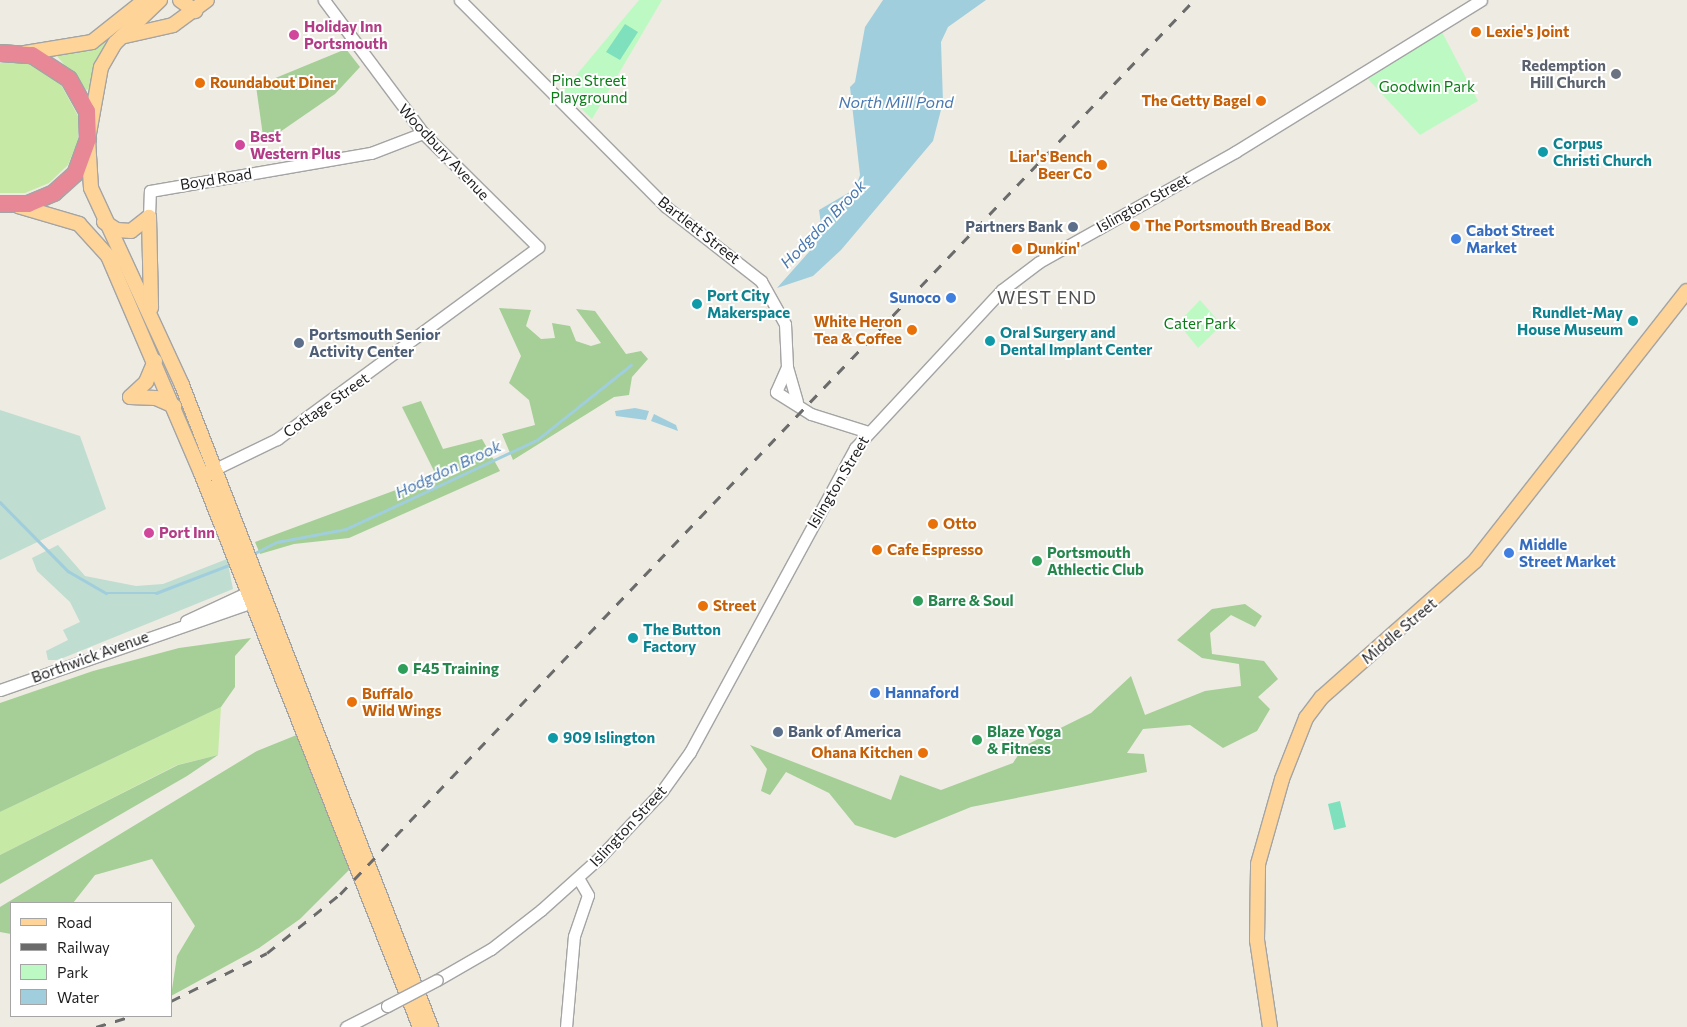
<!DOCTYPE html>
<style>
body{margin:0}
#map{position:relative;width:1687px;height:1027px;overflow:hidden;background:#eeebe2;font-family:Commissioner,sans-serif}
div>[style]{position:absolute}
.grass>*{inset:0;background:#c6eaa6}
.forest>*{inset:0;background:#a5cf96}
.wetland>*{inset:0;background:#bfddd0}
.park>*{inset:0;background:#bdfac3}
.pitch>*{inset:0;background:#7ee0bc}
.water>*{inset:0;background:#a1cedd}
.stream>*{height:2.5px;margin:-1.25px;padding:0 1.25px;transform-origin:1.25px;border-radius:1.25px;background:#a1cedd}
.roads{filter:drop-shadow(1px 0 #a4a4a4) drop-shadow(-1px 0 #a4a4a4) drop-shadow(0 1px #a4a4a4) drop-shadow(0 -1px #a4a4a4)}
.minor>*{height:11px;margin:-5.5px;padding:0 5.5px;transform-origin:5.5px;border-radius:5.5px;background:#fff}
.major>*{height:14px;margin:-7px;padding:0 7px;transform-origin:7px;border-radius:7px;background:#fed498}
.highway>*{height:16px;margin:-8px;padding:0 8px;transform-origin:8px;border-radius:8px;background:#e88897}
.rail>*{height:2.5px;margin-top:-1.25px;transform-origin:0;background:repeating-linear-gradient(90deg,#6b6b6b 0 10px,transparent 0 20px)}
.bridges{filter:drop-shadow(1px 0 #a4a4a4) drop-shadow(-1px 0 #a4a4a4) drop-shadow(0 1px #a4a4a4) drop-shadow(0 -1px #a4a4a4)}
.minor-bridge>*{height:11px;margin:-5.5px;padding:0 5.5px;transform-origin:5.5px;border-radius:5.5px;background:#fff}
.dots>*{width:14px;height:14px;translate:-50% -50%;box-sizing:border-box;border:2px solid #fff;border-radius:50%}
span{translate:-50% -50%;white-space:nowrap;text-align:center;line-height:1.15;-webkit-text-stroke:4px #fff;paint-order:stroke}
.hotel-label{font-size:15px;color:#b23c85;font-weight:700}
.left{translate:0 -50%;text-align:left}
.food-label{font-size:15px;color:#c56008;font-weight:700}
.right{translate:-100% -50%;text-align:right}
.worship-label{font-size:15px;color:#5b616d;font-weight:700}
.park-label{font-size:15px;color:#097c15}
.culture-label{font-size:15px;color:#0d838f;font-weight:700}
.street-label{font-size:15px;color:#1d1d1d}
.service-label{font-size:15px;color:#4e5e75;font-weight:700}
.shop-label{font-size:15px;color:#366cbe;font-weight:700}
.leisure-label{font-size:15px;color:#27864d;font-weight:700}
.water-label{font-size:16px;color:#4878ae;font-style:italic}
.quarter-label{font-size:18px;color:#505050;letter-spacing:1px}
.legend{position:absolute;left:10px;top:902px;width:162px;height:115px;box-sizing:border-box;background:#fff;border:1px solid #a5a5a5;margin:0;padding:6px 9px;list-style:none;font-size:15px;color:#1d1d1d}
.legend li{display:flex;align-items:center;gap:10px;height:25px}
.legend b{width:25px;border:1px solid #a5a5a5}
</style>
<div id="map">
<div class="grass">
<i style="clip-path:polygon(107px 41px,92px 88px,86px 90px,56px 55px,83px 51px)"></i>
<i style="clip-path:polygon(0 63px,28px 63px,58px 79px,78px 116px,78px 141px,68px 165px,49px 183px,25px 193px,0 193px)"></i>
<i style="clip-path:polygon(221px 707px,218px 755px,177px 765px,0 855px,0 812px)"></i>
</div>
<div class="forest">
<i style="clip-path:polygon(346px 49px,360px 67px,335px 94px,264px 143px,256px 86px)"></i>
<i style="clip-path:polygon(499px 308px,531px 310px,526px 326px,541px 339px,555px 338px,552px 323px,570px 326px,576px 341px,591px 346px,601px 343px,576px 309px,595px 311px,626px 354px,641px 351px,648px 359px,632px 377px,629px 395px,614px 397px,513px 460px,502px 434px,535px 425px,529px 400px,509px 383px,521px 356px)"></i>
<i style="clip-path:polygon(421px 401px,443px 449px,482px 439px,500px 471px,349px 538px,294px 544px,260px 554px,255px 542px,404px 487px,434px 471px,402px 407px)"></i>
<i style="clip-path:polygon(1245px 604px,1262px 616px,1255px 627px,1231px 615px,1210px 633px,1212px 654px,1264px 661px,1278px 679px,1258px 697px,1270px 709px,1257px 731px,1223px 748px,1190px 725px,1143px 729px,1127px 753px,1144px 754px,1147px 772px,971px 807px,895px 838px,855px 825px,829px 793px,786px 772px,770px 795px,761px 791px,767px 769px,750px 745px,891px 800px,900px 775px,941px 790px,1013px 763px,1024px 746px,1091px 713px,1131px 676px,1145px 715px,1205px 691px,1241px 686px,1239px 664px,1202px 658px,1177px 640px,1212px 609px)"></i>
<i style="clip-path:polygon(251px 638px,235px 656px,235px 687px,221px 707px,0 812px,0 703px,93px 671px,179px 648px)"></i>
<i style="clip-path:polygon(299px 734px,351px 868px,300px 919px,259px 948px,171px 996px,177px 956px,195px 926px,152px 859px,95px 875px,73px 903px,11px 903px,11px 934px,0 932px,0 907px,257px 751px)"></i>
<i style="clip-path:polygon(218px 755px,187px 776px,0 884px,0 855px,178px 765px)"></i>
</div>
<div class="wetland">
<i style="clip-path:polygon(0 410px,80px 436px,106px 509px,0 560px)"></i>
<i style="clip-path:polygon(58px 545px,85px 576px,136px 586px,163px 584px,227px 559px,233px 589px,58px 660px,48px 660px,46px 651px,68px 640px,63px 630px,80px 622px,70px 602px,37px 571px,32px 558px)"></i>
</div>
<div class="park">
<i style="clip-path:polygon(639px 0,662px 0,592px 119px,563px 91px)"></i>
<i style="clip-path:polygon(1442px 32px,1478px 101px,1420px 135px,1368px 79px)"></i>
<i style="clip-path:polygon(1200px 300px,1222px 325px,1198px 348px,1178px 323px)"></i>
</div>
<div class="pitch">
<i style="clip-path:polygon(625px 24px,638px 32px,620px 60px,606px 52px)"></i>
<i style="clip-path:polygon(1340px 801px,1346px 827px,1334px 830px,1328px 804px)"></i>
</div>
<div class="water">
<i style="clip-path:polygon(883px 0,986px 0,948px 27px,941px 42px,943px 102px,933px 141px,841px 250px,813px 276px,777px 288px,816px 244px,822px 231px,819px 210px,855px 189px,860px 175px,850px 87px,855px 82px,865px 27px)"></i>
<i style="clip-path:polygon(635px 408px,649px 411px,646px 420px,616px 416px,615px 411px)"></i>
<i style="clip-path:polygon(654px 414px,676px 425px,678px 431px,651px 421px)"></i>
</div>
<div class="stream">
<i style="left:0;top:502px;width:97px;rotate:45.4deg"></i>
<i style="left:68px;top:571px;width:44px;rotate:30.1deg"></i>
<i style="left:106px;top:593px;width:50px"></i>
<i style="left:156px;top:593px;width:78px;rotate:-21deg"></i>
<i style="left:253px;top:554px;width:27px;rotate:-27deg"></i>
<i style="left:277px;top:542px;width:70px;rotate:-10.7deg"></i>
<i style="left:346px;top:529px;width:211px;rotate:-25deg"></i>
<i style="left:537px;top:440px;width:120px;rotate:-38.6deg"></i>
</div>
<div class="roads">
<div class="minor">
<i style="left:460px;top:0;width:291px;rotate:45.1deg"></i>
<i style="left:665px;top:206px;width:122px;rotate:38deg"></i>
<i style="left:761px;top:281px;width:49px;rotate:60.8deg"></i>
<i style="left:785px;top:324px;width:43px;rotate:87.3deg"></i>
<i style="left:787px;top:367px;width:27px;rotate:114deg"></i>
<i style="left:776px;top:392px;width:41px;rotate:32.2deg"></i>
<i style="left:811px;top:414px;width:60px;rotate:17.5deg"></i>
<i style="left:149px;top:217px;width:26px;rotate:-88deg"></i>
<i style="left:150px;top:191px;width:224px;rotate:-9.8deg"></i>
<i style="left:371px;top:153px;width:56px;rotate:-21deg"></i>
<i style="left:787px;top:367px;width:36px;rotate:74deg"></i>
<i style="left:209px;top:472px;width:76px;rotate:-25.9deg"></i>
<i style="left:277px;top:439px;width:324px;rotate:-36.3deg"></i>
<i style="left:538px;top:247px;width:162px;rotate:-135.3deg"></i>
<i style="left:423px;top:133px;width:166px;rotate:-126.7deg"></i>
<i style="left:186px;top:621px;width:76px;rotate:-24.9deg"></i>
<i style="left:0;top:690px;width:274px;rotate:-19.2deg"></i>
<i style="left:437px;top:980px;width:62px;rotate:-29.9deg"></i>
<i style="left:491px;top:949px;width:63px;rotate:-38deg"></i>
<i style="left:541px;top:910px;width:79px;rotate:-41.9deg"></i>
<i style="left:600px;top:857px;width:91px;rotate:-46.8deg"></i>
<i style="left:662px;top:791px;width:48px;rotate:-54.3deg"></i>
<i style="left:690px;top:752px;width:346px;rotate:-61.5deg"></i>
<i style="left:855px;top:448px;width:216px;rotate:-47.1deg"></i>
<i style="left:1002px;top:290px;width:46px;rotate:-37.1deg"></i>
<i style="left:1039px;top:262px;width:225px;rotate:-29.3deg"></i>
<i style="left:1235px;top:152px;width:289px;rotate:-31.7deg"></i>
<i style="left:346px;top:1027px;width:46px;rotate:-27.1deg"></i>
<i style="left:566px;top:1027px;width:91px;rotate:-85deg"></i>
<i style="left:574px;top:936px;width:43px;rotate:-71.1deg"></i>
<i style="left:588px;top:895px;width:20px;rotate:-120deg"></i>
</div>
<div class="major">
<i style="left:160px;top:0;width:62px;rotate:136.3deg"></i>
<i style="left:115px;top:43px;width:28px;rotate:120deg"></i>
<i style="left:101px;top:67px;width:73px;rotate:100.2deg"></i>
<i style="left:88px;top:139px;width:49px;rotate:86.5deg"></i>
<i style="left:91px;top:188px;width:217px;rotate:65.2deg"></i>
<i style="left:182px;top:385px;width:689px;rotate:68.8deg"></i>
<i style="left:180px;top:0;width:19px;rotate:36deg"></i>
<i style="left:125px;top:36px;width:49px;rotate:-12.9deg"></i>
<i style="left:173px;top:25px;width:42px;rotate:-36.3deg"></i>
<i style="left:25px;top:53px;width:68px;rotate:-9.3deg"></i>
<i style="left:92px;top:42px;width:68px;rotate:-38.4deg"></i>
<i style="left:18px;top:206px;width:64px;rotate:16.4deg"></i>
<i style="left:79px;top:224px;width:43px;rotate:47.8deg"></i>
<i style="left:108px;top:256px;width:236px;rotate:66.8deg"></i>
<i style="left:201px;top:473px;width:596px;rotate:68.43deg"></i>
<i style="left:149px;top:217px;width:91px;rotate:88.7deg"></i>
<i style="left:104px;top:222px;width:15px;rotate:32deg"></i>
<i style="left:117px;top:230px;width:14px;rotate:4deg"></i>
<i style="left:131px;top:231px;width:23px;rotate:-38deg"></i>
<i style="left:130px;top:397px;width:26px;rotate:2deg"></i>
<i style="left:156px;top:398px;width:20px;rotate:24deg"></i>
<i style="left:130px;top:397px;width:22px;rotate:-43deg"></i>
<i style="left:146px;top:382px;width:23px;rotate:-67deg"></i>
<i style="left:1270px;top:1027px;width:88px;rotate:-98.5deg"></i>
<i style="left:1257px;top:940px;width:76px;rotate:-89.2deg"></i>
<i style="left:1258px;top:864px;width:88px;rotate:-74.2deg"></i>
<i style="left:1282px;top:779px;width:66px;rotate:-68.5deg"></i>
<i style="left:1306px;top:718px;width:26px;rotate:-53deg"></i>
<i style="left:1322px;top:697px;width:205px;rotate:-41.6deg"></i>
<i style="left:1475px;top:561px;width:343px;rotate:-51.9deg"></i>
</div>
<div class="highway">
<i style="left:0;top:53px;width:32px;rotate:4deg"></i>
<i style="left:32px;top:55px;width:44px;rotate:33deg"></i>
<i style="left:69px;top:79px;width:37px;rotate:61deg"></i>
<i style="left:87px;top:111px;width:28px;rotate:88deg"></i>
<i style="left:88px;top:139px;width:37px;rotate:110deg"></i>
<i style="left:75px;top:174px;width:28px;rotate:138deg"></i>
<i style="left:54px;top:193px;width:28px;rotate:157deg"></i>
<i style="left:28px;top:204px;width:28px;rotate:180deg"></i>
</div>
</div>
<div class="rail">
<i style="left:171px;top:1001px;width:107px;rotate:-26.6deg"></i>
<i style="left:267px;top:953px;width:94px;rotate:-38.9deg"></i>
<i style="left:340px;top:894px;width:1236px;rotate:-46.31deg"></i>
<i style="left:96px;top:1027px;width:39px;rotate:-17deg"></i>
</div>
<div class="bridges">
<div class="minor-bridge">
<i style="left:387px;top:1006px;width:56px;rotate:-27.5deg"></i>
</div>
</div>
<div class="dots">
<i style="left:1476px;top:32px;background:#e8710a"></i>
<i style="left:294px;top:35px;background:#d1479c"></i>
<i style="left:1616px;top:74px;background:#6b7280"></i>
<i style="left:200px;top:83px;background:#e8710a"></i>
<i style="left:1261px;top:101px;background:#e8710a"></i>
<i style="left:240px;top:145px;background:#d1479c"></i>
<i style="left:1543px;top:152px;background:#0f9aa8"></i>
<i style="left:1102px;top:165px;background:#e8710a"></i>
<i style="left:1135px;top:226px;background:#e8710a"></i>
<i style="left:1073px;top:227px;background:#5c6f8a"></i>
<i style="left:1456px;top:239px;background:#3f7fe0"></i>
<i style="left:1017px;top:249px;background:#e8710a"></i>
<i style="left:951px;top:298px;background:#3f7fe0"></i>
<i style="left:697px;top:304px;background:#0f9aa8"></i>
<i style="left:1633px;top:321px;background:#0f9aa8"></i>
<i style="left:912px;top:330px;background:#e8710a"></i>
<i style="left:990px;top:341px;background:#0f9aa8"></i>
<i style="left:299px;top:343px;background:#5c6f8a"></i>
<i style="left:933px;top:524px;background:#e8710a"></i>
<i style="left:149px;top:533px;background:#d1479c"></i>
<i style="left:877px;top:550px;background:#e8710a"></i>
<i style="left:1509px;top:553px;background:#3f7fe0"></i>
<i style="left:1037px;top:561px;background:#2e9e5b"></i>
<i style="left:918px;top:601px;background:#2e9e5b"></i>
<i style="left:703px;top:606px;background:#e8710a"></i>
<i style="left:633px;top:638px;background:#0f9aa8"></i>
<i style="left:403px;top:669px;background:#2e9e5b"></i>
<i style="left:875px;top:693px;background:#3f7fe0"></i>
<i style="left:352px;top:702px;background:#e8710a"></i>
<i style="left:778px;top:732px;background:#5c6f8a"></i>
<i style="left:553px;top:738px;background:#0f9aa8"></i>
<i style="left:977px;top:740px;background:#2e9e5b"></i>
<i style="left:923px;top:753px;background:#e8710a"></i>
</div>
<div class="hotel-label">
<span class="left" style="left:304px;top:35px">Holiday Inn<br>Portsmouth</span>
<span class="left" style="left:250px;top:145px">Best<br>Western Plus</span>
<span class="left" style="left:159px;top:533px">Port Inn</span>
</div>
<div class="food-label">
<span class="left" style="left:1486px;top:32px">Lexie's Joint</span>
<span class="left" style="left:210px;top:83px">Roundabout Diner</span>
<span class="right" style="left:1251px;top:101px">The Getty Bagel</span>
<span class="right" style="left:1092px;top:165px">Liar's Bench<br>Beer Co</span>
<span class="left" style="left:1145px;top:226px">The Portsmouth Bread Box</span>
<span class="left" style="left:1027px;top:249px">Dunkin'</span>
<span class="right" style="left:902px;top:330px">White Heron<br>Tea &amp; Coffee</span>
<span class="left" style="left:943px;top:524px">Otto</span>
<span class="left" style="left:887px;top:550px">Cafe Espresso</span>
<span class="left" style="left:713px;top:606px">Street</span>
<span class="left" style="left:362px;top:702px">Buffalo<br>Wild Wings</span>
<span class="right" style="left:913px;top:753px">Ohana Kitchen</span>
</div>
<div class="worship-label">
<span class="right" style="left:1606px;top:74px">Redemption<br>Hill Church</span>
</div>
<div class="park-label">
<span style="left:589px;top:89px">Pine Street<br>Playground</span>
<span style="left:1427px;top:87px">Goodwin Park</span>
<span style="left:1200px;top:324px">Cater Park</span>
</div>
<div class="culture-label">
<span class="left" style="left:1553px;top:152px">Corpus<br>Christi Church</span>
<span class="left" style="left:707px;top:304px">Port City<br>Makerspace</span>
<span class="right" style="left:1623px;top:321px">Rundlet-May<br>House Museum</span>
<span class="left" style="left:1000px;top:341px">Oral Surgery and<br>Dental Implant Center</span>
<span class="left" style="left:643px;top:638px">The Button<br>Factory</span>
<span class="left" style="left:563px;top:738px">909 Islington</span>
</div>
<div class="street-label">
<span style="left:444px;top:152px;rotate:47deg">Woodbury Avenue</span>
<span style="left:216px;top:179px;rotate:-9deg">Boyd Road</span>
<span style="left:1143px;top:203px;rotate:-29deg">Islington Street</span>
<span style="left:699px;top:230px;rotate:38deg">Bartlett Street</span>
<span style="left:326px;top:405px;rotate:-35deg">Cottage Street</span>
<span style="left:838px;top:482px;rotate:-59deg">Islington Street</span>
<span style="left:1399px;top:631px;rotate:-40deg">Middle Street</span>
<span style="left:90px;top:657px;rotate:-20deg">Borthwick Avenue</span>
<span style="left:628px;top:826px;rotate:-47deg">Islington Street</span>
</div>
<div class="service-label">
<span class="right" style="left:1063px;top:227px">Partners Bank</span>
<span class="left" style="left:309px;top:343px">Portsmouth Senior<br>Activity Center</span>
<span class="left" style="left:788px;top:732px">Bank of America</span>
</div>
<div class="shop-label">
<span class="left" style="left:1466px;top:239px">Cabot Street<br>Market</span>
<span class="right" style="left:941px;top:298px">Sunoco</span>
<span class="left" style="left:1519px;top:553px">Middle<br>Street Market</span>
<span class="left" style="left:885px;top:693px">Hannaford</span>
</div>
<div class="leisure-label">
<span class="left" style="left:1047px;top:561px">Portsmouth<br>Athlectic Club</span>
<span class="left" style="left:928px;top:601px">Barre &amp; Soul</span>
<span class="left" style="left:413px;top:669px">F45 Training</span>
<span class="left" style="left:987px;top:740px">Blaze Yoga<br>&amp; Fitness</span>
</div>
<div class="water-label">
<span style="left:896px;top:102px">North Mill Pond</span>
<span style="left:823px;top:224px;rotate:-46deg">Hodgdon Brook</span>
<span style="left:448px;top:469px;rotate:-25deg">Hodgdon Brook</span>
</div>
<div class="quarter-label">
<span style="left:1047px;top:297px">WEST END</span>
</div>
<ul class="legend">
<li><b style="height:6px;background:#fed498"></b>Road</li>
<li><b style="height:6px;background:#6b6b6b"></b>Railway</li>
<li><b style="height:14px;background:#bdfac3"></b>Park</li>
<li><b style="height:14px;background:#a1cedd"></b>Water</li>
</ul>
</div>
